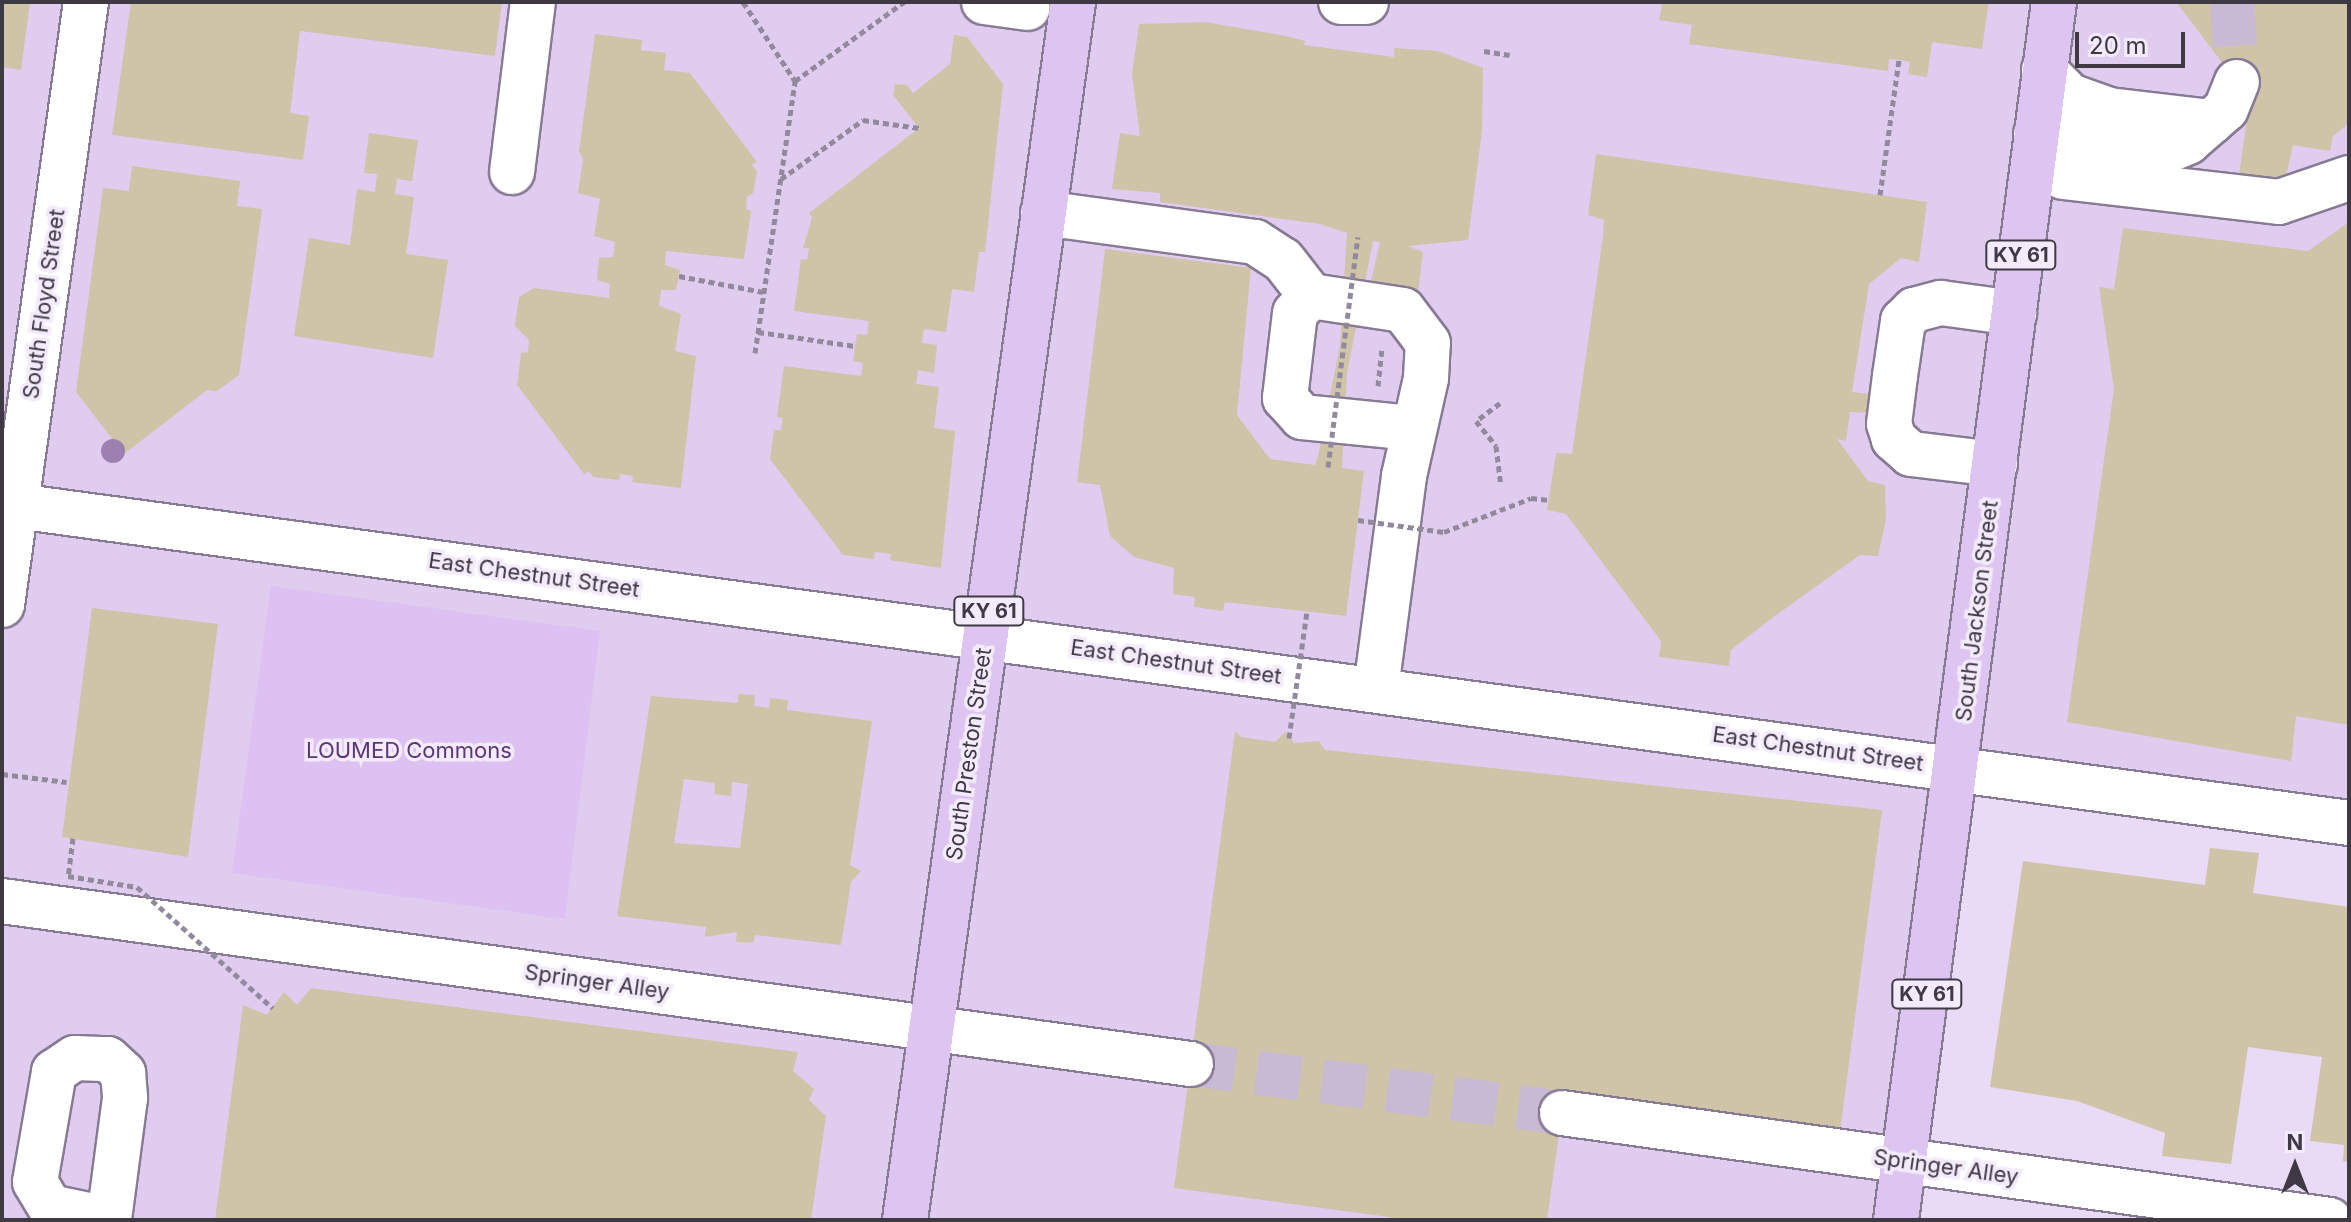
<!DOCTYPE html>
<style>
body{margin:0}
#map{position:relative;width:2351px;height:1222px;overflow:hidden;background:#e9daf6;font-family:Inter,sans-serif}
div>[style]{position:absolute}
.built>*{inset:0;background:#dfccef}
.green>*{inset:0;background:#dcc1f2}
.building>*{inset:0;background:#cfc4a7}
.minor-tunnel>*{height:44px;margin-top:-22px;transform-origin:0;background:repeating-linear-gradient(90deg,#c7bad2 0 44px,transparent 0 66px)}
.path>*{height:5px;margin-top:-2.5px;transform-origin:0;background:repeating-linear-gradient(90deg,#93899c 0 6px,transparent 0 10px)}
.roads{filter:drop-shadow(2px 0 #877a93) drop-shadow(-2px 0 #877a93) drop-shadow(0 2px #877a93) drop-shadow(0 -2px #877a93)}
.minor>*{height:44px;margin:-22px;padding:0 22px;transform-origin:22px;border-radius:22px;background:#fff}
.major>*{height:44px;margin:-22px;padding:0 22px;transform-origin:22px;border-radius:22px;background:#dec5f1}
.path-bridge>*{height:5px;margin-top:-2.5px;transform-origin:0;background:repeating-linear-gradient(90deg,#93899c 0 6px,transparent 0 10px)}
.trees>*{width:24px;height:24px;margin:-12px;border-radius:50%;background:#9b80b0}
span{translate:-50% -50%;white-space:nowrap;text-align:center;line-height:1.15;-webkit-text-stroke:7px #f3eafb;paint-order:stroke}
.shield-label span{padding:2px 6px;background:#f3eafb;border:2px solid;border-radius:6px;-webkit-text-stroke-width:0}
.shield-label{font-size:20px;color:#3f3944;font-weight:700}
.street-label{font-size:22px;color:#3f3944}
.park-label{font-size:22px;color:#5c3776}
.frame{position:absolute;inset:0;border:4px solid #3f3944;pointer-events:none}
.north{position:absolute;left:2255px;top:1126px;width:80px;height:80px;-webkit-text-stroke:6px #f3eafb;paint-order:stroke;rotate:0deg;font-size:22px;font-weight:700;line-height:32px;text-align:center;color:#3f3944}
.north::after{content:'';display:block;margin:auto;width:28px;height:36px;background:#3f3944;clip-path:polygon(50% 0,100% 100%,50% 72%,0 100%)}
.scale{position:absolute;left:2075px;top:32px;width:110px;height:36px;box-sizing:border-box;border:4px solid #3f3944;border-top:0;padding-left:10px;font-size:24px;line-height:28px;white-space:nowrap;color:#3f3944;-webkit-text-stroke:6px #f3eafb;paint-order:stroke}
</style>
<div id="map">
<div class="built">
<i style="clip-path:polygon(2px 2px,2349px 2px,2349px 823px,1958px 768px,1897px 1220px,2px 1220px)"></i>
</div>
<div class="green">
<i style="clip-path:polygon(271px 586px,600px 631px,565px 919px,232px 873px)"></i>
</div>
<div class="building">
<i style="clip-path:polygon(2px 2px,30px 2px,21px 70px,2px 67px)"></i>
<i style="clip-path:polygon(131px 2px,502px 2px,495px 56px,300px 31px,290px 113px,309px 116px,303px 160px,112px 135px)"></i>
<i style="clip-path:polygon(1654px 2px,1989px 2px,1982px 49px,1932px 42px,1927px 77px,1908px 74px,1910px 62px,1899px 60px,1889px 59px,1888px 71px,1689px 44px,1692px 25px,1659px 20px,1662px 5px)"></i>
<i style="clip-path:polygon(2176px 2px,2349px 2px,2349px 123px,2333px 136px,2330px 151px,2293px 145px,2282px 194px,2237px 188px,2250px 99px)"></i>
<i style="clip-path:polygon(1205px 22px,1286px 36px,1305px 41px,1304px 45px,1394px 57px,1394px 48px,1438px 51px,1483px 68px,1482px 131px,1468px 240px,1408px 246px,1423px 252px,1418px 293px,1370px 286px,1380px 242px,1373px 241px,1347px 373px,1342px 468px,1364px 471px,1346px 616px,1225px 602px,1223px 611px,1194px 607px,1195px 597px,1173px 594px,1174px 568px,1134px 557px,1110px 536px,1100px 485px,1077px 482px,1105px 249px,1251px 268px,1237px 415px,1270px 459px,1315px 465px,1318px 456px,1340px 345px,1347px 233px,1320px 224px,1160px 202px,1160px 193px,1112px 189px,1120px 133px,1140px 136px,1132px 74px,1139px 24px)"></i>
<i style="clip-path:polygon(595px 34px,642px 40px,641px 50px,666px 53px,664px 70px,690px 73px,757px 162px,752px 165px,757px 172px,753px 193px,747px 197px,746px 209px,751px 211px,744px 259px,666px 251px,665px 265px,680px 270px,676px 290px,661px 290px,659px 306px,681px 314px,675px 351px,696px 356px,681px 488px,632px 482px,633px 476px,620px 474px,619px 480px,593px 477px,589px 471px,584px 474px,517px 385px,521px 353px,528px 352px,529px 340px,515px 326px,519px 297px,534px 288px,609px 298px,610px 284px,597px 280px,599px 258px,613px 257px,615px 242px,594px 236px,600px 199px,578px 193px,583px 159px,579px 151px)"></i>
<i style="clip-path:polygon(954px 35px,967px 37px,1003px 84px,985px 252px,979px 252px,974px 292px,952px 289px,946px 332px,924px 329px,922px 343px,937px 345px,934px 373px,918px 370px,916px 384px,939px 387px,934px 428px,955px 431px,941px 568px,890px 560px,891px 554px,875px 552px,874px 559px,843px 555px,770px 459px,774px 430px,781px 430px,783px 418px,777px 417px,784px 366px,861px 376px,863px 363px,853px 361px,855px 346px,857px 334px,867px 335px,869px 321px,794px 311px,801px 259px,807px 260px,809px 248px,803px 248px,812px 218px,809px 213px,919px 128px,893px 95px,895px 84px,907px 85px,913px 93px,950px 64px)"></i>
<i style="clip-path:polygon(369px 133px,418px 140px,412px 181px,397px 179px,395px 194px,414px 197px,406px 254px,448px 260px,433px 358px,294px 336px,309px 238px,350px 245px,357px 189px,375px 192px,377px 174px,364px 173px)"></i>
<i style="clip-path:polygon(1596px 154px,1927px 202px,1919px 262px,1901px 258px,1869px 284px,1852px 392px,1869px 394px,1867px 413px,1850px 412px,1846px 441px,1837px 439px,1868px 481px,1885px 485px,1886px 519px,1878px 556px,1860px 555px,1772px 618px,1731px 650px,1729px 666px,1659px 657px,1661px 641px,1566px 514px,1547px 510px,1556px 453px,1572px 454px,1603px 236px,1604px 220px,1588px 215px)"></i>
<i style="clip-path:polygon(132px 166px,240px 181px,237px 206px,262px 209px,239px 375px,217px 391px,207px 390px,124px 454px,76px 392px,103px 188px,129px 191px)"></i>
<i style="clip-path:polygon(2349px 222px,2349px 725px,2296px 716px,2291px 761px,2067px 722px,2114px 389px,2099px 287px,2114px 289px,2123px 228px,2308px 251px)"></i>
<i style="clip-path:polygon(92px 608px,218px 624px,188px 857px,62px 837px)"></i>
<i style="clip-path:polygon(evenodd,738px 694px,755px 695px,754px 706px,769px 708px,770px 698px,788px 700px,787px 710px,872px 721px,850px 865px,861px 871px,851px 882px,841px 945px,755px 935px,753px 943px,736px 942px,737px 932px,705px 937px,706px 927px,617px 916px,651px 696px,738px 703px,738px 694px,684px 779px,715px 783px,714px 794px,731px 796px,732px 782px,748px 784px,740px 848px,674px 843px,684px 779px)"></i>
<i style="clip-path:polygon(1235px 731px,1241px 737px,1275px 742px,1285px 732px,1294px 743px,1319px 741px,1325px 750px,1882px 810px,1840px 1132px,1562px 1113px,1547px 1220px,1411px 1220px,1174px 1188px)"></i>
<i style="clip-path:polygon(2210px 848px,2259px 853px,2253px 893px,2349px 907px,2349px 1162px,2343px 1161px,2344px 1145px,2310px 1141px,2322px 1057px,2248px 1047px,2231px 1164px,2162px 1156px,2165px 1133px,2077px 1101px,1990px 1087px,2023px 861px,2205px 885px)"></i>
<i style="clip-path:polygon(311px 988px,798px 1052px,793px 1071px,814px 1089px,809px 1100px,826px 1116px,811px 1220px,215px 1220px,243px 1005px,267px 1015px,284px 992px,297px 1005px)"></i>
</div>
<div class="minor-tunnel">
<i style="left:2232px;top:2px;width:80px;rotate:86.4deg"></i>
<i style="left:1191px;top:1064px;width:374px;rotate:7.5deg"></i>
</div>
<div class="path">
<i style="left:743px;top:2px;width:95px;rotate:56.6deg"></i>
<i style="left:795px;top:81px;width:135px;rotate:-35.9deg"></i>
<i style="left:1484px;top:51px;width:26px;rotate:9deg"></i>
<i style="left:781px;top:179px;width:101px;rotate:-35.7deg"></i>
<i style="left:863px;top:120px;width:57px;rotate:8.1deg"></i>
<i style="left:1880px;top:195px;width:136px;rotate:-82deg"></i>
<i style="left:679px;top:276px;width:86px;rotate:10.7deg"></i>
<i style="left:758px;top:332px;width:98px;rotate:8.2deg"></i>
<i style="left:755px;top:353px;width:275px;rotate:-81.6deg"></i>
<i style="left:1378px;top:386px;width:38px;rotate:-84deg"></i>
<i style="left:1500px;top:403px;width:30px;rotate:143deg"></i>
<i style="left:1476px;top:421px;width:32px;rotate:51deg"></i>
<i style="left:1496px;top:446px;width:39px;rotate:83deg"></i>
<i style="left:2px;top:774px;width:65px;rotate:7deg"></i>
</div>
<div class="roads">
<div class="minor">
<i style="left:984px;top:2px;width:44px;rotate:7.8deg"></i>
<i style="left:1341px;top:2px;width:25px"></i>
<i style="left:2044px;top:70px;width:37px;rotate:45deg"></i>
<i style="left:2070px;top:96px;width:41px;rotate:19.7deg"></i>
<i style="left:2109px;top:110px;width:103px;rotate:6.7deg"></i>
<i style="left:2036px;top:134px;width:102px;rotate:10.8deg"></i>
<i style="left:2136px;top:153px;width:30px;rotate:-4deg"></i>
<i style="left:2166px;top:151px;width:24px;rotate:-22deg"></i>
<i style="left:2188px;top:142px;width:50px;rotate:-41deg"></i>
<i style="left:2226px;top:109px;width:29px;rotate:-68deg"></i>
<i style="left:512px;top:172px;width:171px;rotate:-83deg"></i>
<i style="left:2063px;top:177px;width:217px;rotate:6.6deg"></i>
<i style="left:2279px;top:202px;width:74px;rotate:-18.9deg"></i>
<i style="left:1043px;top:213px;width:214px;rotate:7.8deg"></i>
<i style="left:1255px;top:242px;width:33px;rotate:33deg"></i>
<i style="left:1283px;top:260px;width:46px;rotate:52.1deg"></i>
<i style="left:1995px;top:464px;width:85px;rotate:-173.2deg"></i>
<i style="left:1911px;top:454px;width:23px;rotate:-139deg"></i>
<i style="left:1894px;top:439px;width:16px;rotate:-108deg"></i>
<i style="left:1889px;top:424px;width:48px;rotate:-82.9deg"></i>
<i style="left:1895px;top:376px;width:56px;rotate:-81.7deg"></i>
<i style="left:1903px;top:321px;width:16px;rotate:-45deg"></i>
<i style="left:1914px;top:310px;width:28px;rotate:-15deg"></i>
<i style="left:1941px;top:303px;width:74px;rotate:7.8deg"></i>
<i style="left:2px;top:504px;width:2369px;rotate:7.74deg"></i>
<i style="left:2px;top:605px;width:609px;rotate:-82.07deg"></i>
<i style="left:1376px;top:689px;width:215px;rotate:-82.5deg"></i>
<i style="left:1404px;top:476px;width:100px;rotate:-77.3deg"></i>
<i style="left:1426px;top:378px;width:35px;rotate:-87deg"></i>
<i style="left:1428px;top:343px;width:41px;rotate:-127.1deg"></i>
<i style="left:1403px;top:310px;width:93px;rotate:-171.3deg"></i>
<i style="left:1311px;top:296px;width:23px;rotate:133deg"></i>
<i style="left:1295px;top:313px;width:86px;rotate:96.7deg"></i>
<i style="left:1285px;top:398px;width:25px;rotate:48deg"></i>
<i style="left:1302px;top:417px;width:112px;rotate:5.7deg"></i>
<i style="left:2px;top:901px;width:1200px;rotate:7.81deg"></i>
<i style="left:1562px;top:1113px;width:775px;rotate:7.93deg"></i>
<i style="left:108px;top:1219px;width:59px;rotate:-168.3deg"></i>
<i style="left:50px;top:1207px;width:29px;rotate:-121deg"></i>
<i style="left:35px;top:1182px;width:112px;rotate:-80.2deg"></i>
<i style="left:54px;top:1072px;width:25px;rotate:-34deg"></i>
<i style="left:75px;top:1058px;width:33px;rotate:2deg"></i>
<i style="left:108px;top:1059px;width:21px;rotate:43deg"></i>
<i style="left:123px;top:1073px;width:25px;rotate:85deg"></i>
<i style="left:125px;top:1098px;width:123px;rotate:97.5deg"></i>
</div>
<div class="major">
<i style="left:905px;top:1220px;width:1230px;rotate:-82.15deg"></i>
<i style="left:1896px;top:1220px;width:1228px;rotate:-82.61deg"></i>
</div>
</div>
<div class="path-bridge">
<i style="left:1328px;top:467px;width:232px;rotate:-82.6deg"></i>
<i style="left:1358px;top:520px;width:87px;rotate:7.9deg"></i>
<i style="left:1444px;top:532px;width:93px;rotate:-21.3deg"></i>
<i style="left:1531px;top:498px;width:18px;rotate:6deg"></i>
<i style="left:1289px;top:738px;width:127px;rotate:-81.9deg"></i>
<i style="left:73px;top:838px;width:38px;rotate:97deg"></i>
<i style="left:68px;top:876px;width:70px;rotate:9.1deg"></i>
<i style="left:137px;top:887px;width:182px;rotate:41.7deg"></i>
</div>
<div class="trees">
<i style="left:113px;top:451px"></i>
</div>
<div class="shield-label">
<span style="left:2021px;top:255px">KY 61</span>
<span style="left:989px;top:611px">KY 61</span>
<span style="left:1927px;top:994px">KY 61</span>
</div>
<div class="street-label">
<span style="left:44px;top:304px;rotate:-82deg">South Floyd Street</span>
<span style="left:534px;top:575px;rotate:8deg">East Chestnut Street</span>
<span style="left:1977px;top:611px;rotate:-83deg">South Jackson Street</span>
<span style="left:1176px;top:662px;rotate:8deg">East Chestnut Street</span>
<span style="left:1818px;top:749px;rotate:8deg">East Chestnut Street</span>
<span style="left:969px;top:754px;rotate:-82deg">South Preston Street</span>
<span style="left:597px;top:982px;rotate:8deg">Springer Alley</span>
<span style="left:1946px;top:1167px;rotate:8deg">Springer Alley</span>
</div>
<div class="park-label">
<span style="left:409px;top:751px">LOUMED Commons</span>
</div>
<div class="frame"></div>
<div class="north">N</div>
<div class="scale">20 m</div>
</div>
